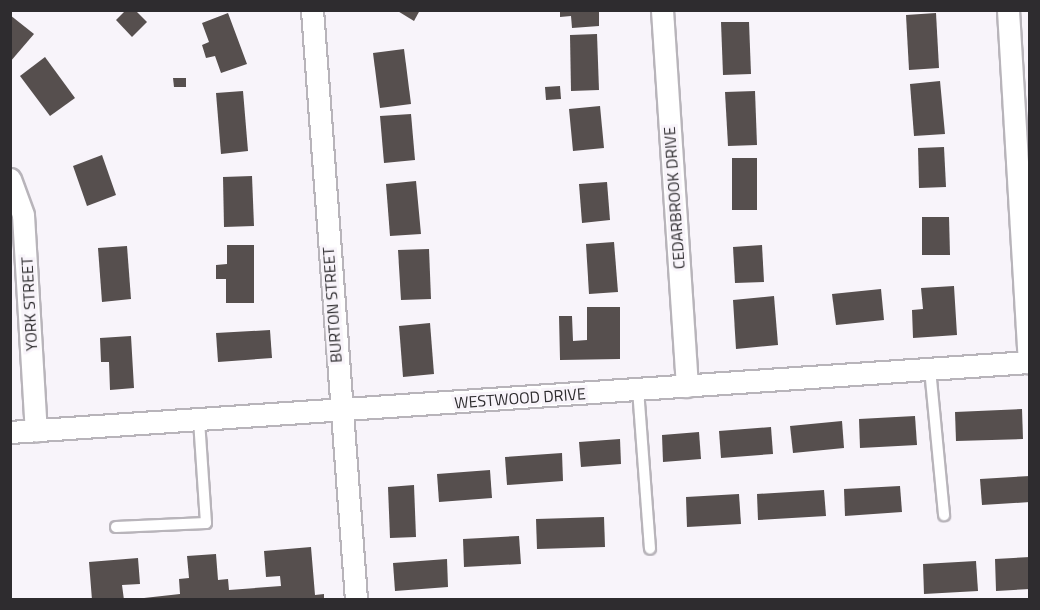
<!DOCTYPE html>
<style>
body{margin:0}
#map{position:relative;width:1040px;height:610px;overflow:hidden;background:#f8f4fa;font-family:"Titillium Web",sans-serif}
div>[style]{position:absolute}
.building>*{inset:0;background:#564f4e}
.roads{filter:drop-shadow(2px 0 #b8b4ba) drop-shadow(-2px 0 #b8b4ba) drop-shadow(0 2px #b8b4ba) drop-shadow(0 -2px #b8b4ba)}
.lane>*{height:10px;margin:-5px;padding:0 5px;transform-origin:5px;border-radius:5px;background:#fff}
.street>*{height:21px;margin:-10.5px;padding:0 10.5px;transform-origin:10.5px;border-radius:10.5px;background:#fff}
span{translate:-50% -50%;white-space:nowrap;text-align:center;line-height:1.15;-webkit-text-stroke:6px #f8f4fa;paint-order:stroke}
.street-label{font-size:16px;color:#2e2c2f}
.frame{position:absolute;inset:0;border:12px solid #2e2c2f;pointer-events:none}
</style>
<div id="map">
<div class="building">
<i style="clip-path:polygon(126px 10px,135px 10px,147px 22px,132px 37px,116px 20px)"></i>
<i style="clip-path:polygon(396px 10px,420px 10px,414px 21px)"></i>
<i style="clip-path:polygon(560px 10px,599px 10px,599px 26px,572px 28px,571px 16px,560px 17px)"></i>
<i style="clip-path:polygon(228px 13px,247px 64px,221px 73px,215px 56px,206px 58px,202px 45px,209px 42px,202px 23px)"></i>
<i style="clip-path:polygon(936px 13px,939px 68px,909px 70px,906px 15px)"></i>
<i style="clip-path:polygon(10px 15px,34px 34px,10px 62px)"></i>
<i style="clip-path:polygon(721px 22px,749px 22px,751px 74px,723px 75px)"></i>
<i style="clip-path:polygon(597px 34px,599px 90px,571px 91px,570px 35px)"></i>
<i style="clip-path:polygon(404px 49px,411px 104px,380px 108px,373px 53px)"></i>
<i style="clip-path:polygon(45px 57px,75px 98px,50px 116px,20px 76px)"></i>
<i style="clip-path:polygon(173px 78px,186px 78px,186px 87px,174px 87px)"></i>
<i style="clip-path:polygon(940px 81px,945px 134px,914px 136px,910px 84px)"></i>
<i style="clip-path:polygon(560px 86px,561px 99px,546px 100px,545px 87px)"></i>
<i style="clip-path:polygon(243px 91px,248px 151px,221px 154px,216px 93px)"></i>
<i style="clip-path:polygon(755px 91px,757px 145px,728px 146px,725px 92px)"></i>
<i style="clip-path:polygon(600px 106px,604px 148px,573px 151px,569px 109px)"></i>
<i style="clip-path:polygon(411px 114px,415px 160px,384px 163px,380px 116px)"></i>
<i style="clip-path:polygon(944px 147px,946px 187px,919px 188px,918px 148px)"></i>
<i style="clip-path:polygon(102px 155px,116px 195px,87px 206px,73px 166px)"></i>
<i style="clip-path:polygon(732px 158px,757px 158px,757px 210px,732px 210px)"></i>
<i style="clip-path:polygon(252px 176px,254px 226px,224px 227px,223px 177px)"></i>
<i style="clip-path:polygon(416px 181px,421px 234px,390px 236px,386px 184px)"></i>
<i style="clip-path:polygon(607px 182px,610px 220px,582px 223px,579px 184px)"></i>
<i style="clip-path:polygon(922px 217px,949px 217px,950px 255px,922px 255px)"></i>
<i style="clip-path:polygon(614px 242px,618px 292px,589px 294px,586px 244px)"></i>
<i style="clip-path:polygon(227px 245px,254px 245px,254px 303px,226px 303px,226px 279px,216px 279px,216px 265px,227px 264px)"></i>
<i style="clip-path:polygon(762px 245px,764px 282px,735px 283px,733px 247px)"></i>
<i style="clip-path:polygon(127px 246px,131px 299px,102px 302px,98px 248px)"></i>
<i style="clip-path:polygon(429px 249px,431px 299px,401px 300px,398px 250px)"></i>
<i style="clip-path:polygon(954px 286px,957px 335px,913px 338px,912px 310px,923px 309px,921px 288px)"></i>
<i style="clip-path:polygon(881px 289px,884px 320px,836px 325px,832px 294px)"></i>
<i style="clip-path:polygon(774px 296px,778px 345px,736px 349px,733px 300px)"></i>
<i style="clip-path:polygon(587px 307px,620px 307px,620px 359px,560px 360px,559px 316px,572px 316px,573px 341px,587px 340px)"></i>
<i style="clip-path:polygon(430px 323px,434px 374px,403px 377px,399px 326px)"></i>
<i style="clip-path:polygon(270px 330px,272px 358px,218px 362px,216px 333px)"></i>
<i style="clip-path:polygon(131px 336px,134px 388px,110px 390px,109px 362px,101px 362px,100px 338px)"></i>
<i style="clip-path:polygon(1022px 409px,1023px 439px,956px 441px,955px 412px)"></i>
<i style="clip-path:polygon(915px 416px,917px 445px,860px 448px,859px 419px)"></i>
<i style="clip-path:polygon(842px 421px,844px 448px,793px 453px,790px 426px)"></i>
<i style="clip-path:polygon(771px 427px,773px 454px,721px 458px,719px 431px)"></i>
<i style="clip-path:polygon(699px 432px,701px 459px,663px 462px,662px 435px)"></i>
<i style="clip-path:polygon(620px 439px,621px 464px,581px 467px,579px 442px)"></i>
<i style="clip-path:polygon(562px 453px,563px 481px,507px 485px,505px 457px)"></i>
<i style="clip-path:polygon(490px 470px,492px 498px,439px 502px,437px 474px)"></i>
<i style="clip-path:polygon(1030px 476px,1030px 502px,982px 505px,980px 479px)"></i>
<i style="clip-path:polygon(414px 485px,416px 537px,390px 538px,388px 487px)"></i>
<i style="clip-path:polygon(900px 486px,902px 512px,845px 516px,844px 489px)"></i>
<i style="clip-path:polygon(824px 490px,826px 516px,758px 520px,757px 494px)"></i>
<i style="clip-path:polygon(739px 494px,741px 524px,687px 527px,686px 497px)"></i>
<i style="clip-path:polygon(604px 517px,605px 547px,537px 549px,536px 519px)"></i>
<i style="clip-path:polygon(519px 536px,521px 564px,464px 567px,463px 539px)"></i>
<i style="clip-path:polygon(311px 547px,315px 595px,324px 594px,324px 600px,126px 600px,180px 594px,179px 579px,189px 578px,187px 556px,216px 554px,218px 580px,228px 579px,229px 590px,281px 586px,280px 576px,266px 577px,264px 551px)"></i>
<i style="clip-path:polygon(1030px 557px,1030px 589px,996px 591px,995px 559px)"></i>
<i style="clip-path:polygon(138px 558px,140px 584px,122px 585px,124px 600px,92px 600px,89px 562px)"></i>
<i style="clip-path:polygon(447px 559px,448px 587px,395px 591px,393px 563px)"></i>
<i style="clip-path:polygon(976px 561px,978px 591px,924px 594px,923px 564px)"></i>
</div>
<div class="roads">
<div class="lane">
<i style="left:930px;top:369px;width:147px;rotate:84.5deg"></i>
<i style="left:638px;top:389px;width:160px;rotate:85.7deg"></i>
<i style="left:116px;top:527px;width:90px;rotate:-2.5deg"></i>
<i style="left:206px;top:523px;width:103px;rotate:-93.9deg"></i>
</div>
<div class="street">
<i style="left:312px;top:10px;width:592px;rotate:85.73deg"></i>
<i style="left:662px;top:10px;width:377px;rotate:86.2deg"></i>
<i style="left:1008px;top:10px;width:353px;rotate:86.6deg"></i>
<i style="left:10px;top:179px;width:38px;rotate:70deg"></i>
<i style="left:23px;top:215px;width:216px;rotate:86.6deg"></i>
<i style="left:10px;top:432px;width:1022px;rotate:-3.93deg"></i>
</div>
</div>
<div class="street-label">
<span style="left:674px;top:198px;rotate:-94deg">CEDARBROOK DRIVE</span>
<span style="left:29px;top:304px;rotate:-93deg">YORK STREET</span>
<span style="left:332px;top:305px;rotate:-94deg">BURTON STREET</span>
<span style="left:520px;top:398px;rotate:-4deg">WESTWOOD DRIVE</span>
</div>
<div class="frame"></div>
</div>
